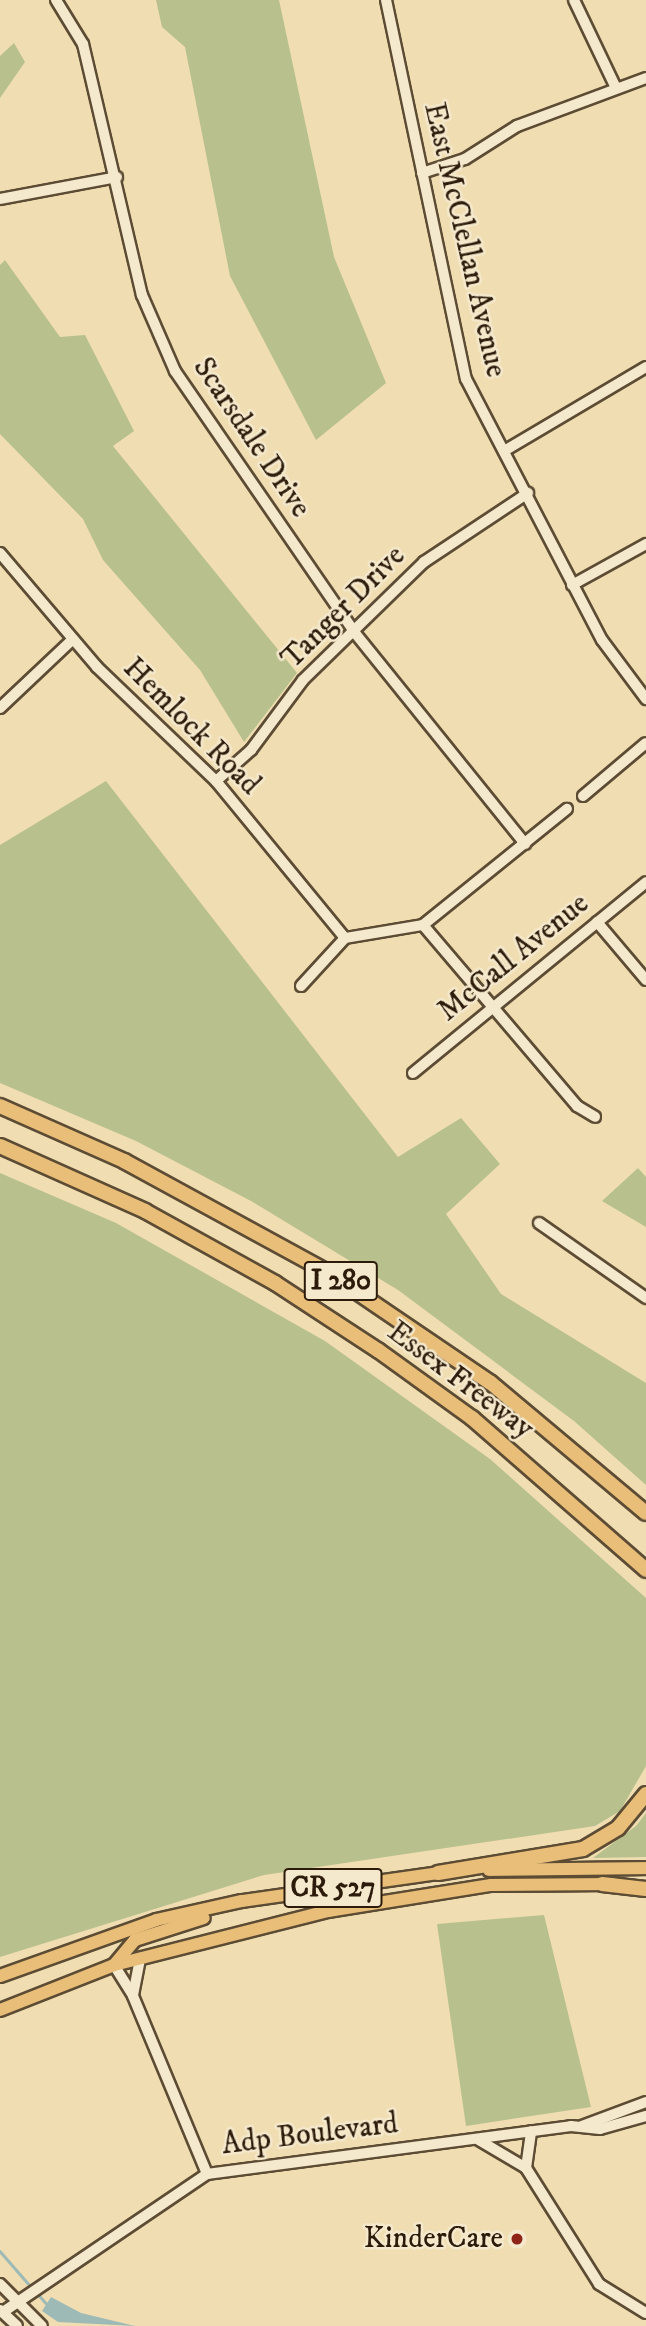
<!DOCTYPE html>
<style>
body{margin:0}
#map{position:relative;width:646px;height:2326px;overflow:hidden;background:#f0ddb2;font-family:"IM FELL DW Pica",serif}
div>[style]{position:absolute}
.green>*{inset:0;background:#b8c18d}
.water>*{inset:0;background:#9ebab6}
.stream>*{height:2.5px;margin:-1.25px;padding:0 1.25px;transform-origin:1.25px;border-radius:1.25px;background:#9ebab6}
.roads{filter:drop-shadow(2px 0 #5d4c34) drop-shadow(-2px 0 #5d4c34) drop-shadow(0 2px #5d4c34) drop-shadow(0 -2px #5d4c34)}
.minor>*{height:10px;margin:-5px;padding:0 5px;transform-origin:5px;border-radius:5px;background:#f5e9cd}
.major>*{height:12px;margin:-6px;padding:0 6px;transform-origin:6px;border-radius:6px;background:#e8be79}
.highway>*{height:14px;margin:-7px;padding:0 7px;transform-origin:7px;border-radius:7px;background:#e8be79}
.dots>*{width:19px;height:19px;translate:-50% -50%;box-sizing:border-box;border:4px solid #f5e9cd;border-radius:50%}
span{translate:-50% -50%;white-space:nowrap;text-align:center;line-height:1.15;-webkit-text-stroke:5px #f5e9cd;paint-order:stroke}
.shield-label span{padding:2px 5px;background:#f5e9cd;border:2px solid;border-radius:5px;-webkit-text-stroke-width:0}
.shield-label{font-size:28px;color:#2c1b0a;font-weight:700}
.street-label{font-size:30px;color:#2c1b0a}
.poi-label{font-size:30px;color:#2c1b0a}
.right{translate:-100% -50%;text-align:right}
</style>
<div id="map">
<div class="green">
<i style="clip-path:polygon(156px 0,279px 0,334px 257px,386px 383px,316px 440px,230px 276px,185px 47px,162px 27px)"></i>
<i style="clip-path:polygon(14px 43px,25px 62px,0 98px,0 56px)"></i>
<i style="clip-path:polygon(5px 260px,60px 337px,85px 335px,134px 431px,113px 446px,297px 673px,244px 742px,200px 670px,103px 560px,83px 519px,0 434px,0 265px)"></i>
<i style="clip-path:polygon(106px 781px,398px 1157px,461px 1118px,500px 1164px,446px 1214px,501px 1294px,646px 1383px,646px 1485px,574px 1421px,398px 1290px,251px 1201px,136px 1141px,0 1083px,0 845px)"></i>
<i style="clip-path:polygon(638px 1168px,646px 1177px,646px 1227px,602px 1201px)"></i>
<i style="clip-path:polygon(0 1173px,116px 1223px,325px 1341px,490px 1459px,646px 1598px,646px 1766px,620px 1811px,595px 1826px,264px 1875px,0 1957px)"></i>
<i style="clip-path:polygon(646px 1813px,646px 1857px,593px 1858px,636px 1826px)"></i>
<i style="clip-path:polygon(544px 1915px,591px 2107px,466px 2126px,437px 1924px)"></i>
</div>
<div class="water">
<i style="clip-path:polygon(51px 2297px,81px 2313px,135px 2326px,58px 2322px,42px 2311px)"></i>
</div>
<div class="stream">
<i style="left:0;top:2251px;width:49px;rotate:49.1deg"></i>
<i style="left:37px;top:2293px;width:15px;rotate:48deg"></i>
</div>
<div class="roads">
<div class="minor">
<i style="left:56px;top:0;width:52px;rotate:58.5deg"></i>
<i style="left:83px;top:44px;width:258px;rotate:76.8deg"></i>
<i style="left:142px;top:295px;width:83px;rotate:66.5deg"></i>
<i style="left:175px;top:371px;width:318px;rotate:55.5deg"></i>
<i style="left:355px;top:633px;width:271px;rotate:51.1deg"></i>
<i style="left:386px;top:0;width:387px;rotate:78.1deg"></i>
<i style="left:466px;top:379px;width:294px;rotate:62.5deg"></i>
<i style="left:602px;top:640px;width:74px;rotate:53.3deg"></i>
<i style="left:574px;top:0;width:98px;rotate:64.5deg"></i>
<i style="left:422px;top:173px;width:45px;rotate:-18deg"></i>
<i style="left:465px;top:159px;width:62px;rotate:-32.4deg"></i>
<i style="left:517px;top:126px;width:138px;rotate:-20.4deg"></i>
<i style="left:0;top:199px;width:119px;rotate:-10.6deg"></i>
<i style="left:504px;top:451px;width:165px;rotate:-30.6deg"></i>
<i style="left:0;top:553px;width:150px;rotate:49.6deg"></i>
<i style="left:97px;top:667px;width:165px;rotate:43.8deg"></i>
<i style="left:216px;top:781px;width:203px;rotate:50.6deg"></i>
<i style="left:572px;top:585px;width:85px;rotate:-29deg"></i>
<i style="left:0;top:708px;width:100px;rotate:-43.4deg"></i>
<i style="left:216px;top:781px;width:47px;rotate:-41.5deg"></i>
<i style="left:251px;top:750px;width:87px;rotate:-53.4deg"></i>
<i style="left:303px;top:680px;width:169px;rotate:-44.3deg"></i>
<i style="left:424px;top:562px;width:125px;rotate:-33.6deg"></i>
<i style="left:583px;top:796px;width:82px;rotate:-40.1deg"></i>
<i style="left:597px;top:922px;width:76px;rotate:49.8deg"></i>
<i style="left:423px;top:925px;width:238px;rotate:49.6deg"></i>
<i style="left:577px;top:1106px;width:21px;rotate:31deg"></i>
<i style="left:301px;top:986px;width:65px;rotate:-47.5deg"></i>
<i style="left:345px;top:938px;width:79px;rotate:-9.5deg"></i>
<i style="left:423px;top:925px;width:185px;rotate:-38.9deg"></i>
<i style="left:413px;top:1073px;width:301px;rotate:-39.3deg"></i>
<i style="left:539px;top:1223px;width:131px;rotate:35deg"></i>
<i style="left:114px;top:1965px;width:36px;rotate:58deg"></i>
<i style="left:133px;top:1996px;width:193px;rotate:67.4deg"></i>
<i style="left:133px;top:1995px;width:38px;rotate:-79deg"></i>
<i style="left:582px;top:2126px;width:68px;rotate:-20.6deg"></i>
<i style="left:477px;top:2139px;width:57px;rotate:30.6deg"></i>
<i style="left:526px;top:2168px;width:137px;rotate:57.8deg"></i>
<i style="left:599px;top:2284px;width:55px;rotate:31.7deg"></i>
<i style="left:526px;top:2168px;width:37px;rotate:-82deg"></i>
<i style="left:0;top:2284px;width:59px;rotate:45deg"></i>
<i style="left:0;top:2310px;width:23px;rotate:43deg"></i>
<i style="left:3px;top:2312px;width:246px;rotate:-34.1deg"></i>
<i style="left:207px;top:2174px;width:367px;rotate:-7.5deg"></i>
<i style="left:571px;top:2126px;width:29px;rotate:6deg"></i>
<i style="left:600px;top:2129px;width:48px;rotate:-15.8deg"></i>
</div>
<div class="major">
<i style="left:489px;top:1870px;width:157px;rotate:-0.7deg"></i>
<i style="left:114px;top:1965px;width:33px;rotate:-50deg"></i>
<i style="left:135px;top:1940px;width:72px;rotate:-17.7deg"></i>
<i style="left:0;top:1976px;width:166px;rotate:-19.7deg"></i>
<i style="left:156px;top:1920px;width:88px;rotate:-12.5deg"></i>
<i style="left:242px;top:1901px;width:206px;rotate:-8.1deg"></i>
<i style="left:0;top:2010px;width:123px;rotate:-21.5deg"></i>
<i style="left:114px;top:1965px;width:221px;rotate:-14.2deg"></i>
<i style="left:328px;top:1911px;width:165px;rotate:-9.1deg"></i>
<i style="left:491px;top:1885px;width:121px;rotate:-0.5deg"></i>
</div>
<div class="highway">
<i style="left:0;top:1106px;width:136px;rotate:23.9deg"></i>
<i style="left:124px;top:1161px;width:230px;rotate:28.6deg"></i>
<i style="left:326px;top:1271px;width:199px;rotate:34.2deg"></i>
<i style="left:491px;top:1383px;width:202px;rotate:40deg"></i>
<i style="left:0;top:1146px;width:159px;rotate:24.1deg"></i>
<i style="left:145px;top:1211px;width:149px;rotate:29deg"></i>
<i style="left:275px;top:1283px;width:124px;rotate:33.2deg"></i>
<i style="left:379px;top:1351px;width:115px;rotate:35.8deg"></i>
<i style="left:472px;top:1418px;width:231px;rotate:41.1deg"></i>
<i style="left:438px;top:1873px;width:147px;rotate:-9.4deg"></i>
<i style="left:583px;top:1849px;width:41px;rotate:-31deg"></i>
<i style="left:618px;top:1828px;width:44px;rotate:-50.5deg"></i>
<i style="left:602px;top:1884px;width:44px;rotate:6.5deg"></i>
</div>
</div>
<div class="dots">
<i style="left:517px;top:2239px;background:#8f2418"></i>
</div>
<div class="shield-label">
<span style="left:341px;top:1281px">I 280</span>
<span style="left:333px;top:1888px">CR 527</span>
</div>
<div class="street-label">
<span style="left:464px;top:240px;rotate:77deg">East McClellan Avenue</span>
<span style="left:251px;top:438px;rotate:56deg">Scarsdale Drive</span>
<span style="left:344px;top:608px;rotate:-45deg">Tanger Drive</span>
<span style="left:191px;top:727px;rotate:45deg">Hemlock Road</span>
<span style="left:514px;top:958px;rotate:-39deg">McCall Avenue</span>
<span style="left:460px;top:1381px;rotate:37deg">Essex Freeway</span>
<span style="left:310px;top:2135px;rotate:-7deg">Adp Boulevard</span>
</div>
<div class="poi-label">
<span class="right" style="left:503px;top:2239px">KinderCare</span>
</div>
</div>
